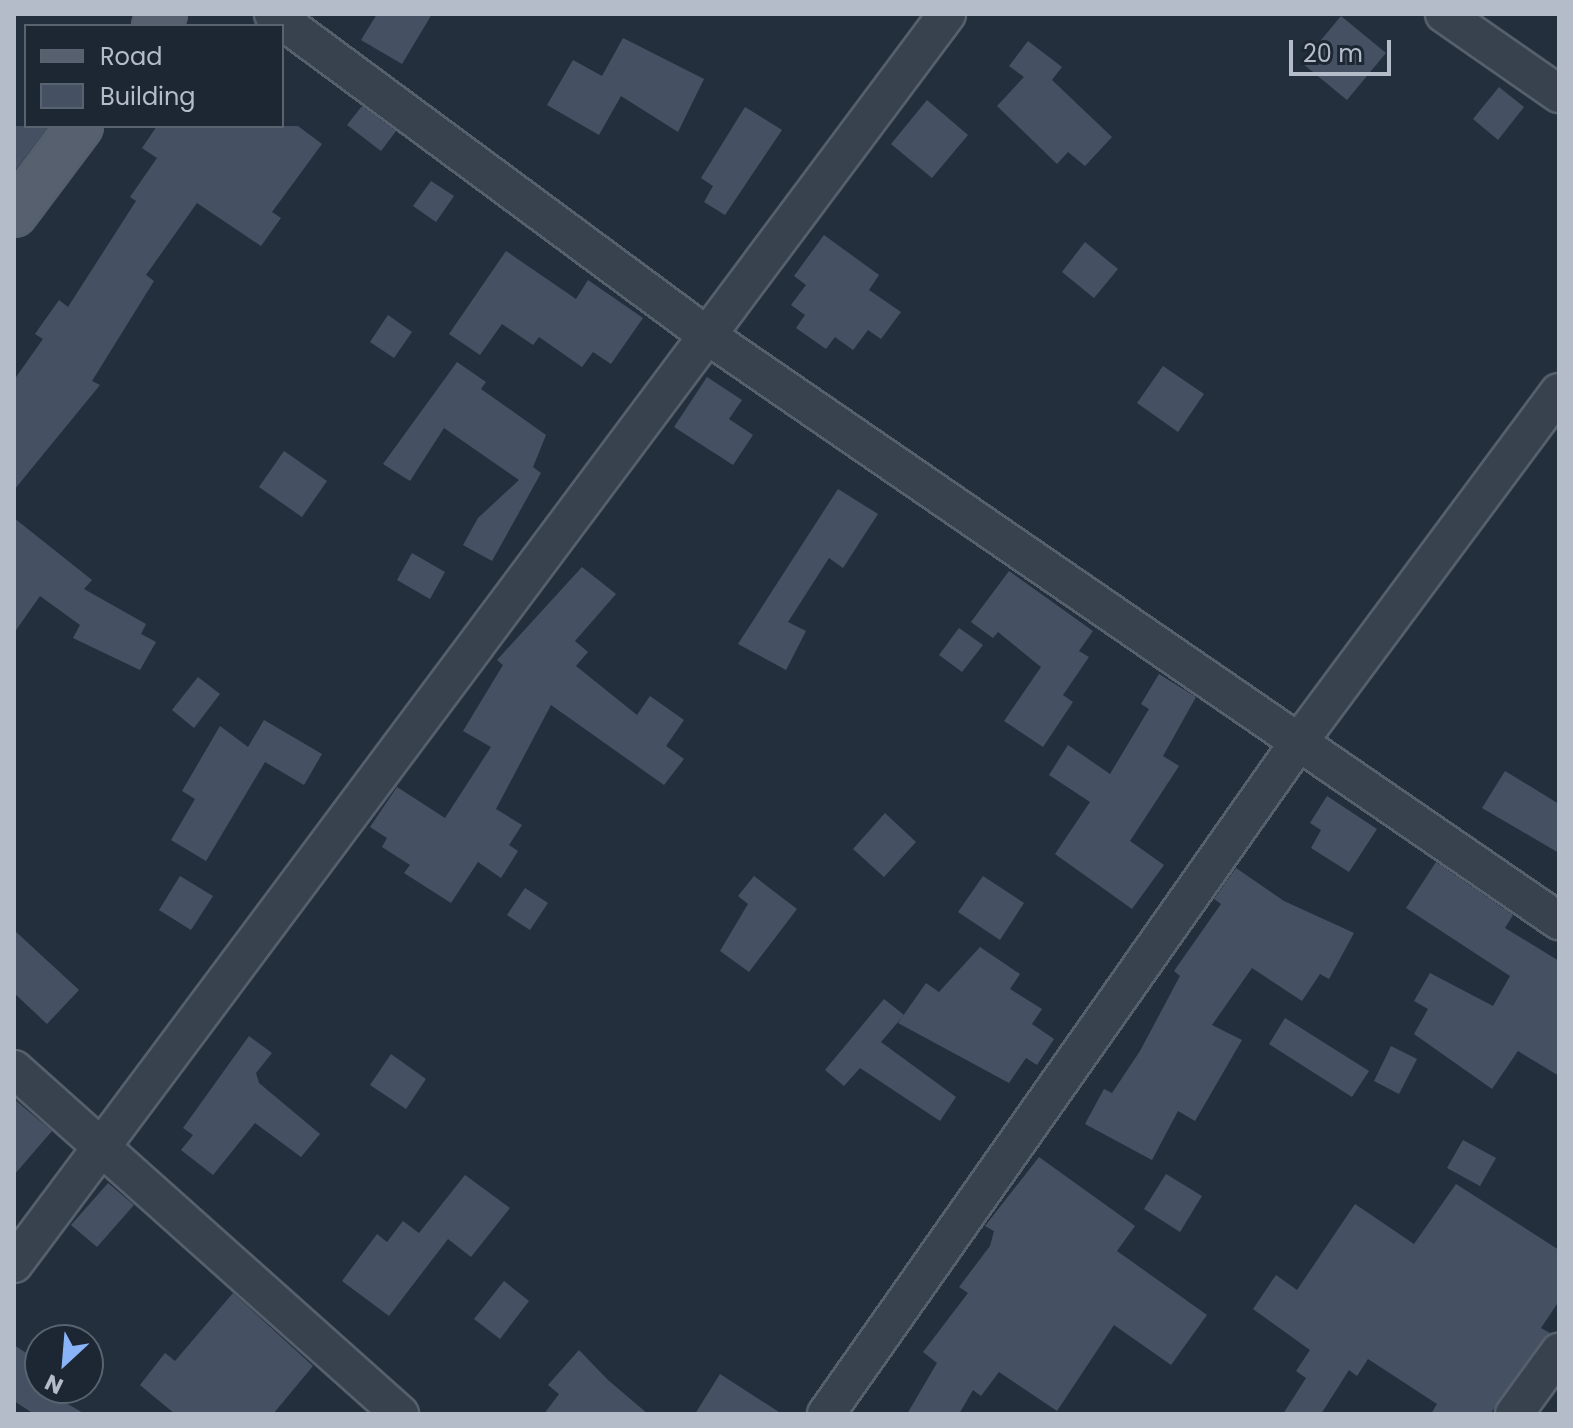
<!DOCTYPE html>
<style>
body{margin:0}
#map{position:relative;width:1573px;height:1428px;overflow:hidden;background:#242f3e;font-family:Poppins,sans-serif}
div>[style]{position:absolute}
.building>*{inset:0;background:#455162}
.roads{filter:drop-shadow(2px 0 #565f6c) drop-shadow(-2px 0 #565f6c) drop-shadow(0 2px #565f6c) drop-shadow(0 -2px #565f6c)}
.minor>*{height:36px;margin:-18px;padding:0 18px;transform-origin:18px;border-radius:18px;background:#38414e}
.major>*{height:44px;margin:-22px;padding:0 22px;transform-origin:22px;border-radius:22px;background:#56606e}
span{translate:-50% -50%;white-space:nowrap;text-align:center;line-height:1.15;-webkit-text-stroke:6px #1d2633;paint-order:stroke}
.frame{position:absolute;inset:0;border:16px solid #b4bcc9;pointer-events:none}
.legend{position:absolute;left:24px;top:24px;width:260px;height:104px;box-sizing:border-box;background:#1d2633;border:2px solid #59626f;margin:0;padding:10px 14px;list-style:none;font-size:24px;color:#b4bcc9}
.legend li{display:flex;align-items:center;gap:16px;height:40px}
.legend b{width:40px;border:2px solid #59626f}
.north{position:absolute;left:24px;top:1324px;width:80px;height:80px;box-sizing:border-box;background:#1d2633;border:2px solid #59626f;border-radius:50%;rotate:206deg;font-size:22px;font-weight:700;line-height:32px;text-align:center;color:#b4bcc9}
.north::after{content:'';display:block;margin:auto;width:28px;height:36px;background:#8ab4f8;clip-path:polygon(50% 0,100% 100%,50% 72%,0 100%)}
.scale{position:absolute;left:1289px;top:40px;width:102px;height:36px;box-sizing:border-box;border:4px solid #b4bcc9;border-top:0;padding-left:10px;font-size:24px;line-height:28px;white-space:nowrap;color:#b4bcc9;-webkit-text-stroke:6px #1d2633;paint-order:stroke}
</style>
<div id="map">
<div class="building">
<i style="clip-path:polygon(377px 14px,432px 14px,402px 64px,361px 40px)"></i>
<i style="clip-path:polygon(1341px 16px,1386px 53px,1347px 100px,1302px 63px)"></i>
<i style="clip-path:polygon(623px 38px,704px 79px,678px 132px,621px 96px,599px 135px,547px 105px,573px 60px,602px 76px)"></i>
<i style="clip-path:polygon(1028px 41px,1062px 67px,1052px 80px,1112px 137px,1085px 166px,1068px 152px,1057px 164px,997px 106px,1024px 77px,1009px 66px)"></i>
<i style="clip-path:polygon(1499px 87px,1524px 107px,1498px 140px,1473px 119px)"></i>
<i style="clip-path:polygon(927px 100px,968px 135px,932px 178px,891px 144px)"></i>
<i style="clip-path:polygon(362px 106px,396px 131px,381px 151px,347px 125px)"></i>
<i style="clip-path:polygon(745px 107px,782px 130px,725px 215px,704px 202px,713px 186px,701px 178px)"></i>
<i style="clip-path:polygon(14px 126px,49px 126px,14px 172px)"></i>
<i style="clip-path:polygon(157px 126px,298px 126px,322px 144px,272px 212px,281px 218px,261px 246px,197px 203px,146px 275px,154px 281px,92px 381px,100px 385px,14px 490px,14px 380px,43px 339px,35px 334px,59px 300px,68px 307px,136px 201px,130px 197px,157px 158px,142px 148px)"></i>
<i style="clip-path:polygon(431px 181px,454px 196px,436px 222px,413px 206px)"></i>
<i style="clip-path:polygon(824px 235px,879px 275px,869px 290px,901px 312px,881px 339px,868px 330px,853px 350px,835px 337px,826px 349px,796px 328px,805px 315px,791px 305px,806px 285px,794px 276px)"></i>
<i style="clip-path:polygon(1085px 242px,1118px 269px,1094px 298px,1062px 272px)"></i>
<i style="clip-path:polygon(506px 251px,576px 299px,588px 280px,643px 318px,611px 364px,593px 352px,582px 367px,539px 337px,533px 345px,502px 324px,480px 355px,449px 334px)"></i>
<i style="clip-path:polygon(388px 315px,412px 332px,394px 358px,370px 342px)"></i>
<i style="clip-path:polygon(457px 362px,486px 382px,481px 389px,546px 435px,533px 467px,541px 473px,492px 561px,463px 545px,478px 518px,519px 480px,444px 428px,410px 481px,383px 464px)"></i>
<i style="clip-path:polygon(1163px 366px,1204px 394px,1178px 432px,1137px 403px)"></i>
<i style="clip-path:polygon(707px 377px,742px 400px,729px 419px,753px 435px,733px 465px,674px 427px)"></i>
<i style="clip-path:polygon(284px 451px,327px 481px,302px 517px,259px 487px)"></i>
<i style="clip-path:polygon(838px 489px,878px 514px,843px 568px,829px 558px,788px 622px,806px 631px,786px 670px,738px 644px)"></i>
<i style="clip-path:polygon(14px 518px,92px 580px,84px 589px,146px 624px,141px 634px,156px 642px,140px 670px,73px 638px,80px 625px,40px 596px,14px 633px)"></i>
<i style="clip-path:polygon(412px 553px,445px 572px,430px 599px,397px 580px)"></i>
<i style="clip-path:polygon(582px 567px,616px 594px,575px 641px,588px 652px,576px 666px,637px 715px,650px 696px,684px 720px,666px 746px,684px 759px,664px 785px,551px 705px,496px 809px,522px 825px,509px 845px,518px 851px,501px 878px,478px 862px,451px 903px,404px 873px,410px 865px,382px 847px,387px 838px,370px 827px,397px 787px,445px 818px,491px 747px,463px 731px,503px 665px,497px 660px)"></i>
<i style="clip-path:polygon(1009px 571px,1093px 631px,1079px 651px,1089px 657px,1063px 695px,1073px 702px,1043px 747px,1004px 721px,1041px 667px,998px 632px,993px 638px,971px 622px)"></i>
<i style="clip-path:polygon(959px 628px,983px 645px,962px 672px,939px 655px)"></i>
<i style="clip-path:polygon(1159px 674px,1196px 697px,1163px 756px,1179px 766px,1130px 841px,1164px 865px,1132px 909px,1055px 854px,1090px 802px,1049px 775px,1068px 745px,1110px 774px,1149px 709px,1141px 704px)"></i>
<i style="clip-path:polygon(198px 677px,220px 694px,194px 728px,172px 710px)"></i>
<i style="clip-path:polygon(264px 720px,322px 754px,304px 785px,265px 762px,206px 861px,171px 840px,195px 799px,182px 791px,220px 726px,248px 747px)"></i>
<i style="clip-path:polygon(1505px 771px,1559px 804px,1559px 853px,1482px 808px)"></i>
<i style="clip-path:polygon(1327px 796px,1377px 829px,1349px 872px,1311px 848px,1321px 830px,1310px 823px)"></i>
<i style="clip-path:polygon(885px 813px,916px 842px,884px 877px,853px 849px)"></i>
<i style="clip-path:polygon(1436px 862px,1513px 915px,1505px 928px,1559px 961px,1559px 1076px,1518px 1051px,1492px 1089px,1414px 1034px,1428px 1009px,1414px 1001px,1430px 973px,1493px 1006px,1510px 976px,1406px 908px)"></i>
<i style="clip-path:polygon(1236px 868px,1284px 901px,1354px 933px,1329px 979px,1320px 974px,1302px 1001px,1252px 968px,1212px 1025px,1242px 1040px,1195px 1121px,1178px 1111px,1152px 1160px,1085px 1124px,1104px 1089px,1112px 1093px,1140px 1051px,1180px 976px,1174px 971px,1221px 904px,1214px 899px)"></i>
<i style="clip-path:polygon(180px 876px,213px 896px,191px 930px,159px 910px)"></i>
<i style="clip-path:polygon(754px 876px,797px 909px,749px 972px,720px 951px,748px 904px,738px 896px)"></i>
<i style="clip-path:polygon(983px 876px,1024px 903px,1000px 940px,958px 912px)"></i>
<i style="clip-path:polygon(525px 888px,548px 903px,530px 930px,507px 915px)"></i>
<i style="clip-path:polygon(14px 930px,79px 990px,47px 1024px,14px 993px)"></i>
<i style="clip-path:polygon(980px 947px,1020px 974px,1010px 989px,1042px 1009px,1032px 1024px,1054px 1039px,1037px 1065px,1026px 1058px,1009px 1083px,898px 1023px,926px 983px,939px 992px)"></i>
<i style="clip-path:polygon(884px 999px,904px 1015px,881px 1042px,956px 1097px,940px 1121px,860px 1068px,844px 1086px,825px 1070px)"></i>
<i style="clip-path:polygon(1285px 1018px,1369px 1071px,1352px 1097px,1269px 1044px)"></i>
<i style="clip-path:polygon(249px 1036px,272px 1053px,256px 1073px,259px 1083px,320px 1134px,301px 1157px,255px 1123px,213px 1175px,181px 1150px,193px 1135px,183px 1128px)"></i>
<i style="clip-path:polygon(1391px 1046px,1417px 1059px,1399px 1094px,1374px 1081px)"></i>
<i style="clip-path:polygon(391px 1054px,426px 1079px,406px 1109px,370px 1085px)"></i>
<i style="clip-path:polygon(14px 1099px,52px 1131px,14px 1175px)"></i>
<i style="clip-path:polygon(1463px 1140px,1496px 1158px,1480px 1186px,1447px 1168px)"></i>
<i style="clip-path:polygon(1039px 1157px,1135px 1226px,1117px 1251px,1207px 1315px,1171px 1365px,1114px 1325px,1057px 1411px,999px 1372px,981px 1396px,973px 1390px,959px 1414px,907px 1414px,937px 1363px,923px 1352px,968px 1293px,959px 1287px,990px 1246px,994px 1231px,985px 1226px)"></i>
<i style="clip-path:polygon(1166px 1174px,1202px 1196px,1180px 1232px,1144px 1209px)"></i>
<i style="clip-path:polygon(465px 1175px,510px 1208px,471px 1257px,448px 1239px,389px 1316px,342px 1281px,377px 1234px,387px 1242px,403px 1221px,419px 1233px)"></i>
<i style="clip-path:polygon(108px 1183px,134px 1205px,97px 1247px,71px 1225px)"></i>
<i style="clip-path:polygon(1456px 1184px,1559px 1250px,1559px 1301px,1541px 1328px,1550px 1333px,1490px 1414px,1431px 1414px,1437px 1404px,1368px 1359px,1357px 1376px,1349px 1370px,1321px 1414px,1283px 1414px,1306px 1378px,1296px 1371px,1310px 1350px,1253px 1309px,1276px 1275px,1297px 1290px,1355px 1204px,1414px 1244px)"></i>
<i style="clip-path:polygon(504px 1281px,529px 1301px,500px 1339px,474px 1319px)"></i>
<i style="clip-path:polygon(233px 1293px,313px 1366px,273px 1414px,175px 1414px,140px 1385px,165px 1353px,175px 1361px)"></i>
<i style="clip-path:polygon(14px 1345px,40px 1362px,40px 1388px,85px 1414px,34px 1414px,14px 1401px)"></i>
<i style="clip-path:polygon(579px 1350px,608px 1380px,648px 1414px,544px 1414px,559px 1394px,548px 1385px)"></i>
<i style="clip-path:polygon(720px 1374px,782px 1414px,695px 1414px)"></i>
</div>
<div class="roads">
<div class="minor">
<i style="left:273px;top:14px;width:541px;rotate:36.51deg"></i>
<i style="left:708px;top:336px;width:1033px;rotate:34.51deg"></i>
<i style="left:1444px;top:14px;width:140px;rotate:34.8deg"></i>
<i style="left:14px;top:1069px;width:518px;rotate:41.79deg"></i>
<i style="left:14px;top:1264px;width:1560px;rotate:-53.26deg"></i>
<i style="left:826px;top:1414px;width:820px;rotate:-54.88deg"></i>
<i style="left:1298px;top:743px;width:437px;rotate:-53.4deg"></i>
<i style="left:1514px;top:1414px;width:77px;rotate:-54deg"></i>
</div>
<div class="major">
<i style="left:155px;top:26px;width:15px;rotate:-53deg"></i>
<i style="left:14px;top:214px;width:110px;rotate:-53.1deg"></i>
</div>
</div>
<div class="frame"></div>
<ul class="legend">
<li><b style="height:10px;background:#56606e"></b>Road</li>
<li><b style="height:22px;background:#455162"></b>Building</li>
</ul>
<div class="north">N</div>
<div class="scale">20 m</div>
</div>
